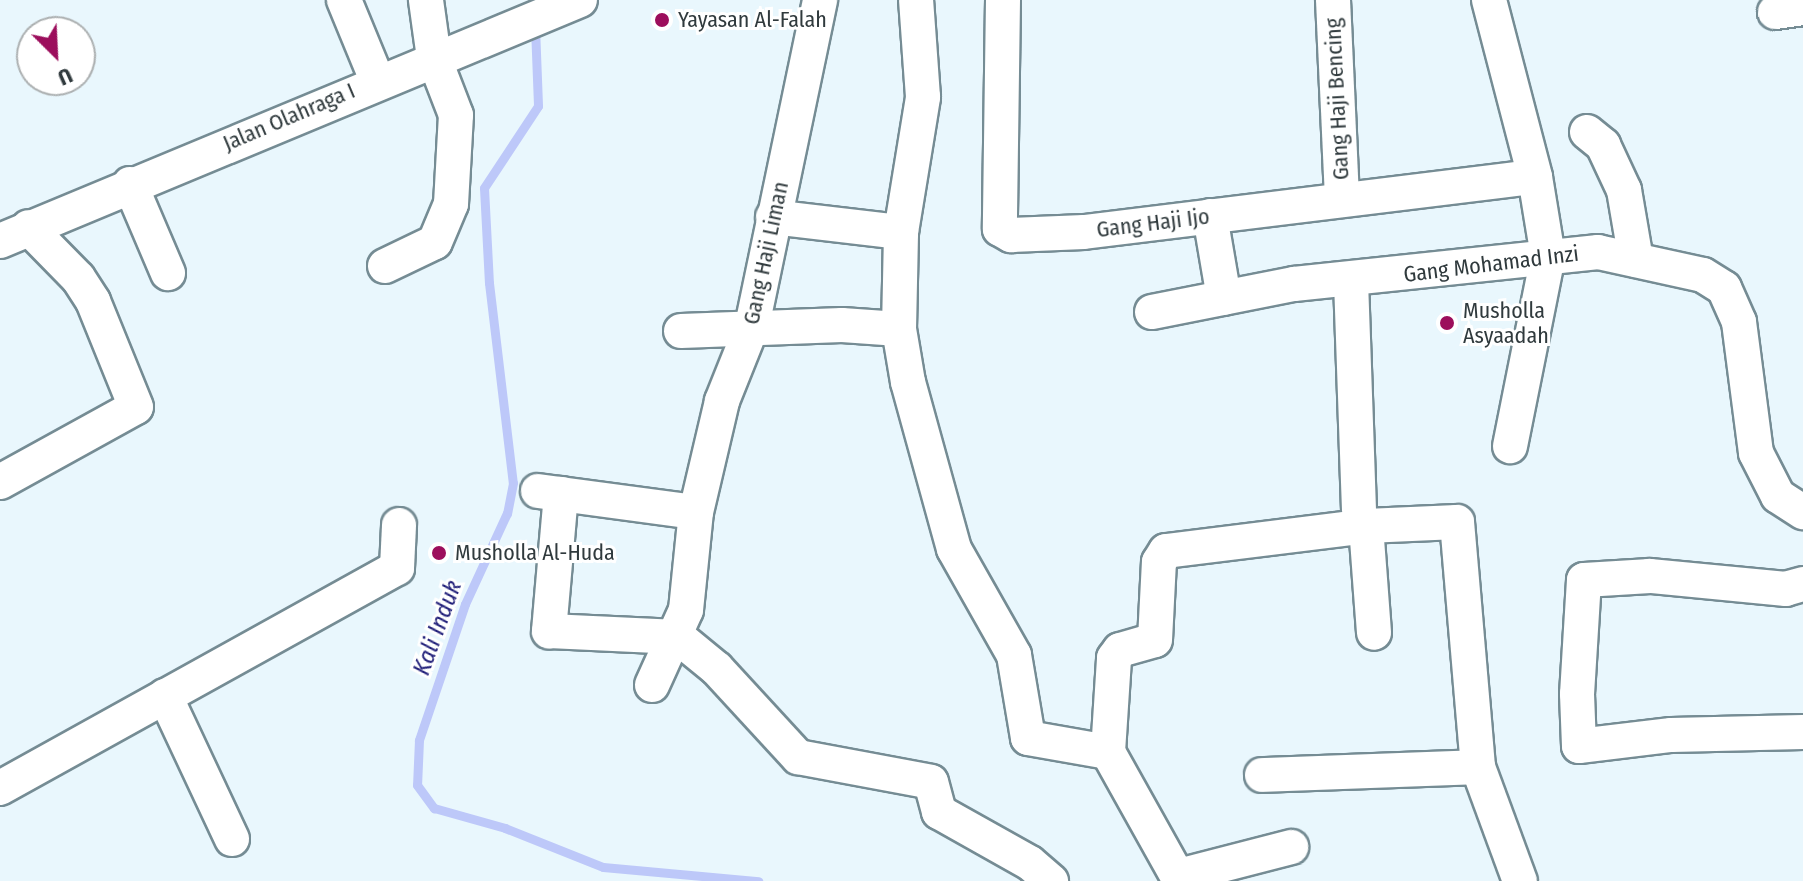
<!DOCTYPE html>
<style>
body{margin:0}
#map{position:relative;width:1803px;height:881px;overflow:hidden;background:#e9f7fd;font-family:"Fira Sans Condensed",sans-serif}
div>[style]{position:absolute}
.stream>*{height:9px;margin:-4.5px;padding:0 4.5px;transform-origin:4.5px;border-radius:4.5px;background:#bdc8f9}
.roads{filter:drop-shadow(2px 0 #758c94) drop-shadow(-2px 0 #758c94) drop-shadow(0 2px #758c94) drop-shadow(0 -2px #758c94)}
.street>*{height:34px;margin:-17px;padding:0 17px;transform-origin:17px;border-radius:17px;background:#fff}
.dots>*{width:22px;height:22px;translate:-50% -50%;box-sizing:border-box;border:4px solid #fff;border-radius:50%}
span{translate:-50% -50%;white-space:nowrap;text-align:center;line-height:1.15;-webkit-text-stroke:6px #fff;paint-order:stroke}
.poi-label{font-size:22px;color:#303a3d}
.left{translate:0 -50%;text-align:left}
.street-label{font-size:22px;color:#303a3d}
.water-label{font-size:24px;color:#22207a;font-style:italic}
.north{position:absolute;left:16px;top:16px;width:80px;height:80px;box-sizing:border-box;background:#fff;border:2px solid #acb0b1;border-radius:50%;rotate:156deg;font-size:22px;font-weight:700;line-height:32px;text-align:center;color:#303a3d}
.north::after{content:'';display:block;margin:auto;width:28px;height:36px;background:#9c0e5c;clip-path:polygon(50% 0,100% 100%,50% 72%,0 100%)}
</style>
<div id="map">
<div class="stream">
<i style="left:535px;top:27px;width:79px;rotate:87.8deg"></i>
<i style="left:538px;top:106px;width:98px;rotate:123.4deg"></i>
<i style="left:484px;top:188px;width:95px;rotate:87deg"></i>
<i style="left:489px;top:283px;width:201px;rotate:83.2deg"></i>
<i style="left:513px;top:483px;width:31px;rotate:101deg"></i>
<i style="left:507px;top:513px;width:100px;rotate:114.8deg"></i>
<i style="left:465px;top:604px;width:144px;rotate:108.7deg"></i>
<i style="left:419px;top:740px;width:45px;rotate:92.5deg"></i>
<i style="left:417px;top:785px;width:29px;rotate:54deg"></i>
<i style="left:434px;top:808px;width:74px;rotate:15.7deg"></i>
<i style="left:505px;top:828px;width:105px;rotate:21.7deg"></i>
<i style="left:603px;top:867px;width:156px;rotate:5.2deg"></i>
</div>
<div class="roads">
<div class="street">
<i style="left:344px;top:0;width:87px;rotate:67.6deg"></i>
<i style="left:1003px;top:0;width:229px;rotate:90.8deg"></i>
<i style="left:1000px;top:229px;width:13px;rotate:29deg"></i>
<i style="left:1011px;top:235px;width:73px;rotate:-2.4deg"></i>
<i style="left:1084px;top:232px;width:454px;rotate:-7deg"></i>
<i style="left:1333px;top:0;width:197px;rotate:87.4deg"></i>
<i style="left:1489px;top:0;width:183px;rotate:75.4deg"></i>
<i style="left:1535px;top:177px;width:80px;rotate:80.7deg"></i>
<i style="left:1548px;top:256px;width:194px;rotate:101.3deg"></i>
<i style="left:1775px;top:12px;width:28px;rotate:-8deg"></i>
<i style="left:1587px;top:132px;width:21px;rotate:39deg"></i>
<i style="left:1603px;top:145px;width:50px;rotate:65deg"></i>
<i style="left:1624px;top:190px;width:71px;rotate:80.3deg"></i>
<i style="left:130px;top:184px;width:97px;rotate:66.9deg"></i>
<i style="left:1210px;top:216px;width:83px;rotate:80.3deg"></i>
<i style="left:773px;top:217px;width:129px;rotate:6.7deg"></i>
<i style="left:0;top:241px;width:628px;rotate:-22.56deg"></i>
<i style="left:385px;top:266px;width:55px;rotate:-25.6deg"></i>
<i style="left:435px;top:242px;width:41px;rotate:-67.2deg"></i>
<i style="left:451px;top:204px;width:89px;rotate:-86.8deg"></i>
<i style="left:456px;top:115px;width:61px;rotate:-111.1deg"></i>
<i style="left:434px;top:58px;width:59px;rotate:-97.9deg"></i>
<i style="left:1351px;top:281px;width:229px;rotate:88deg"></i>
<i style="left:1152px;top:312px;width:145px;rotate:-11.2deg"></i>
<i style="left:1294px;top:284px;width:306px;rotate:-6deg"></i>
<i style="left:1598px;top:252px;width:107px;rotate:12.4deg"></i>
<i style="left:1703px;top:275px;width:25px;rotate:32deg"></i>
<i style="left:1724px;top:288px;width:37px;rotate:66deg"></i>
<i style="left:1739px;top:322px;width:132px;rotate:82.6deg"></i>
<i style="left:1756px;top:453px;width:48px;rotate:62.9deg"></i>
<i style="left:1778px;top:496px;width:30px;rotate:33deg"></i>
<i style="left:899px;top:329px;width:54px;rotate:80.4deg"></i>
<i style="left:908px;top:382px;width:173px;rotate:74.6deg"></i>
<i style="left:954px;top:549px;width:122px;rotate:60.5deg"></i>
<i style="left:1014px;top:655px;width:84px;rotate:80.4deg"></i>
<i style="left:1028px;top:738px;width:81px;rotate:9.9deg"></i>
<i style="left:1108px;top:752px;width:148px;rotate:60.8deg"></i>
<i style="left:681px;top:331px;width:161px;rotate:-2.1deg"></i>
<i style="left:842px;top:325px;width:57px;rotate:4deg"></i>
<i style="left:899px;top:329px;width:97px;rotate:-88.8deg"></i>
<i style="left:901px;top:232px;width:137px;rotate:-80.7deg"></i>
<i style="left:923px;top:97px;width:97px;rotate:-94.1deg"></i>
<i style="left:0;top:482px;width:155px;rotate:-28.9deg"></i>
<i style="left:136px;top:407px;width:114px;rotate:-112.1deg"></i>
<i style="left:93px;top:301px;width:27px;rotate:-123deg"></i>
<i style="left:78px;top:278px;width:71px;rotate:-134.4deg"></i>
<i style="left:538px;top:491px;width:159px;rotate:7.6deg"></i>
<i style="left:561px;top:494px;width:138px;rotate:95deg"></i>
<i style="left:549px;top:631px;width:129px;rotate:2.7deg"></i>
<i style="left:678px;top:637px;width:50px;rotate:39.4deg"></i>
<i style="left:717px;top:669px;width:120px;rotate:47.4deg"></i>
<i style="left:798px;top:757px;width:135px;rotate:10.6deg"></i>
<i style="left:931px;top:782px;width:31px;rotate:75deg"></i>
<i style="left:939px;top:812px;width:104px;rotate:29.3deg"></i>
<i style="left:1030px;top:863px;width:28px;rotate:41deg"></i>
<i style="left:1366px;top:526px;width:107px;rotate:85.7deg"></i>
<i style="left:1803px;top:584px;width:18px;rotate:164deg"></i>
<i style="left:1786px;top:589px;width:137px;rotate:-174.5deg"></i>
<i style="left:1650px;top:576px;width:66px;rotate:176.5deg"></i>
<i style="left:1584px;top:580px;width:114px;rotate:93.5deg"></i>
<i style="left:1577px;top:694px;width:52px;rotate:87.8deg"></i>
<i style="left:1579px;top:746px;width:93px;rotate:-6.8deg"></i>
<i style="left:1671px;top:735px;width:132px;rotate:-1.3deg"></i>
<i style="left:652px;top:685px;width:82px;rotate:-65.6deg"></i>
<i style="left:686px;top:610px;width:99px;rotate:-84.2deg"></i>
<i style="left:696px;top:512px;width:114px;rotate:-76.8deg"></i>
<i style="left:722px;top:401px;width:81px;rotate:-68.2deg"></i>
<i style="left:752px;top:326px;width:333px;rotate:-78.2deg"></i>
<i style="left:165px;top:696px;width:158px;rotate:64.9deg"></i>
<i style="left:1108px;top:752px;width:94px;rotate:-86.3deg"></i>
<i style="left:1114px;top:658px;width:10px;rotate:-53deg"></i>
<i style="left:1120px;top:650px;width:36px;rotate:-16deg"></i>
<i style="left:1155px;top:640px;width:78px;rotate:-87.1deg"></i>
<i style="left:1159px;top:562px;width:13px;rotate:-58deg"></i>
<i style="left:1166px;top:551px;width:202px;rotate:-7.1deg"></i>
<i style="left:1366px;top:526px;width:91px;rotate:-2.5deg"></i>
<i style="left:1457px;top:522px;width:246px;rotate:85.1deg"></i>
<i style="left:1478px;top:767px;width:121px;rotate:69.8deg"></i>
<i style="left:1262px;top:775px;width:216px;rotate:-2.1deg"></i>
<i style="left:0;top:788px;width:454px;rotate:-29deg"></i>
<i style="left:397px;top:568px;width:43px;rotate:-87.3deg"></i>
<i style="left:1179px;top:876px;width:116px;rotate:-14.5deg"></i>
</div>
</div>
<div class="dots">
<i style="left:662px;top:20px;background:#9c0e5c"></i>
<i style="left:1447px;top:323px;background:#9c0e5c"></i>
<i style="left:439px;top:553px;background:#9c0e5c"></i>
</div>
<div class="poi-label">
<span class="left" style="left:678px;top:20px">Yayasan Al-Falah</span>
<span class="left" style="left:1463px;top:323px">Musholla<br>Asyaadah</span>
<span class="left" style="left:455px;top:553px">Musholla Al-Huda</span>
</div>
<div class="street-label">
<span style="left:1337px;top:99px;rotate:-93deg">Gang Haji Bencing</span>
<span style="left:289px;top:117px;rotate:-23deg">Jalan Olahraga I</span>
<span style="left:1153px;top:223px;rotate:-7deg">Gang Haji Ijo</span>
<span style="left:766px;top:253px;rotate:-78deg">Gang Haji Liman</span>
<span style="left:1491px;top:264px;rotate:-7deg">Gang Mohamad Inzi</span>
</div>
<div class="water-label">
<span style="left:438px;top:628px;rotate:-70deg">Kali Induk</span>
</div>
<div class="north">U</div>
</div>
